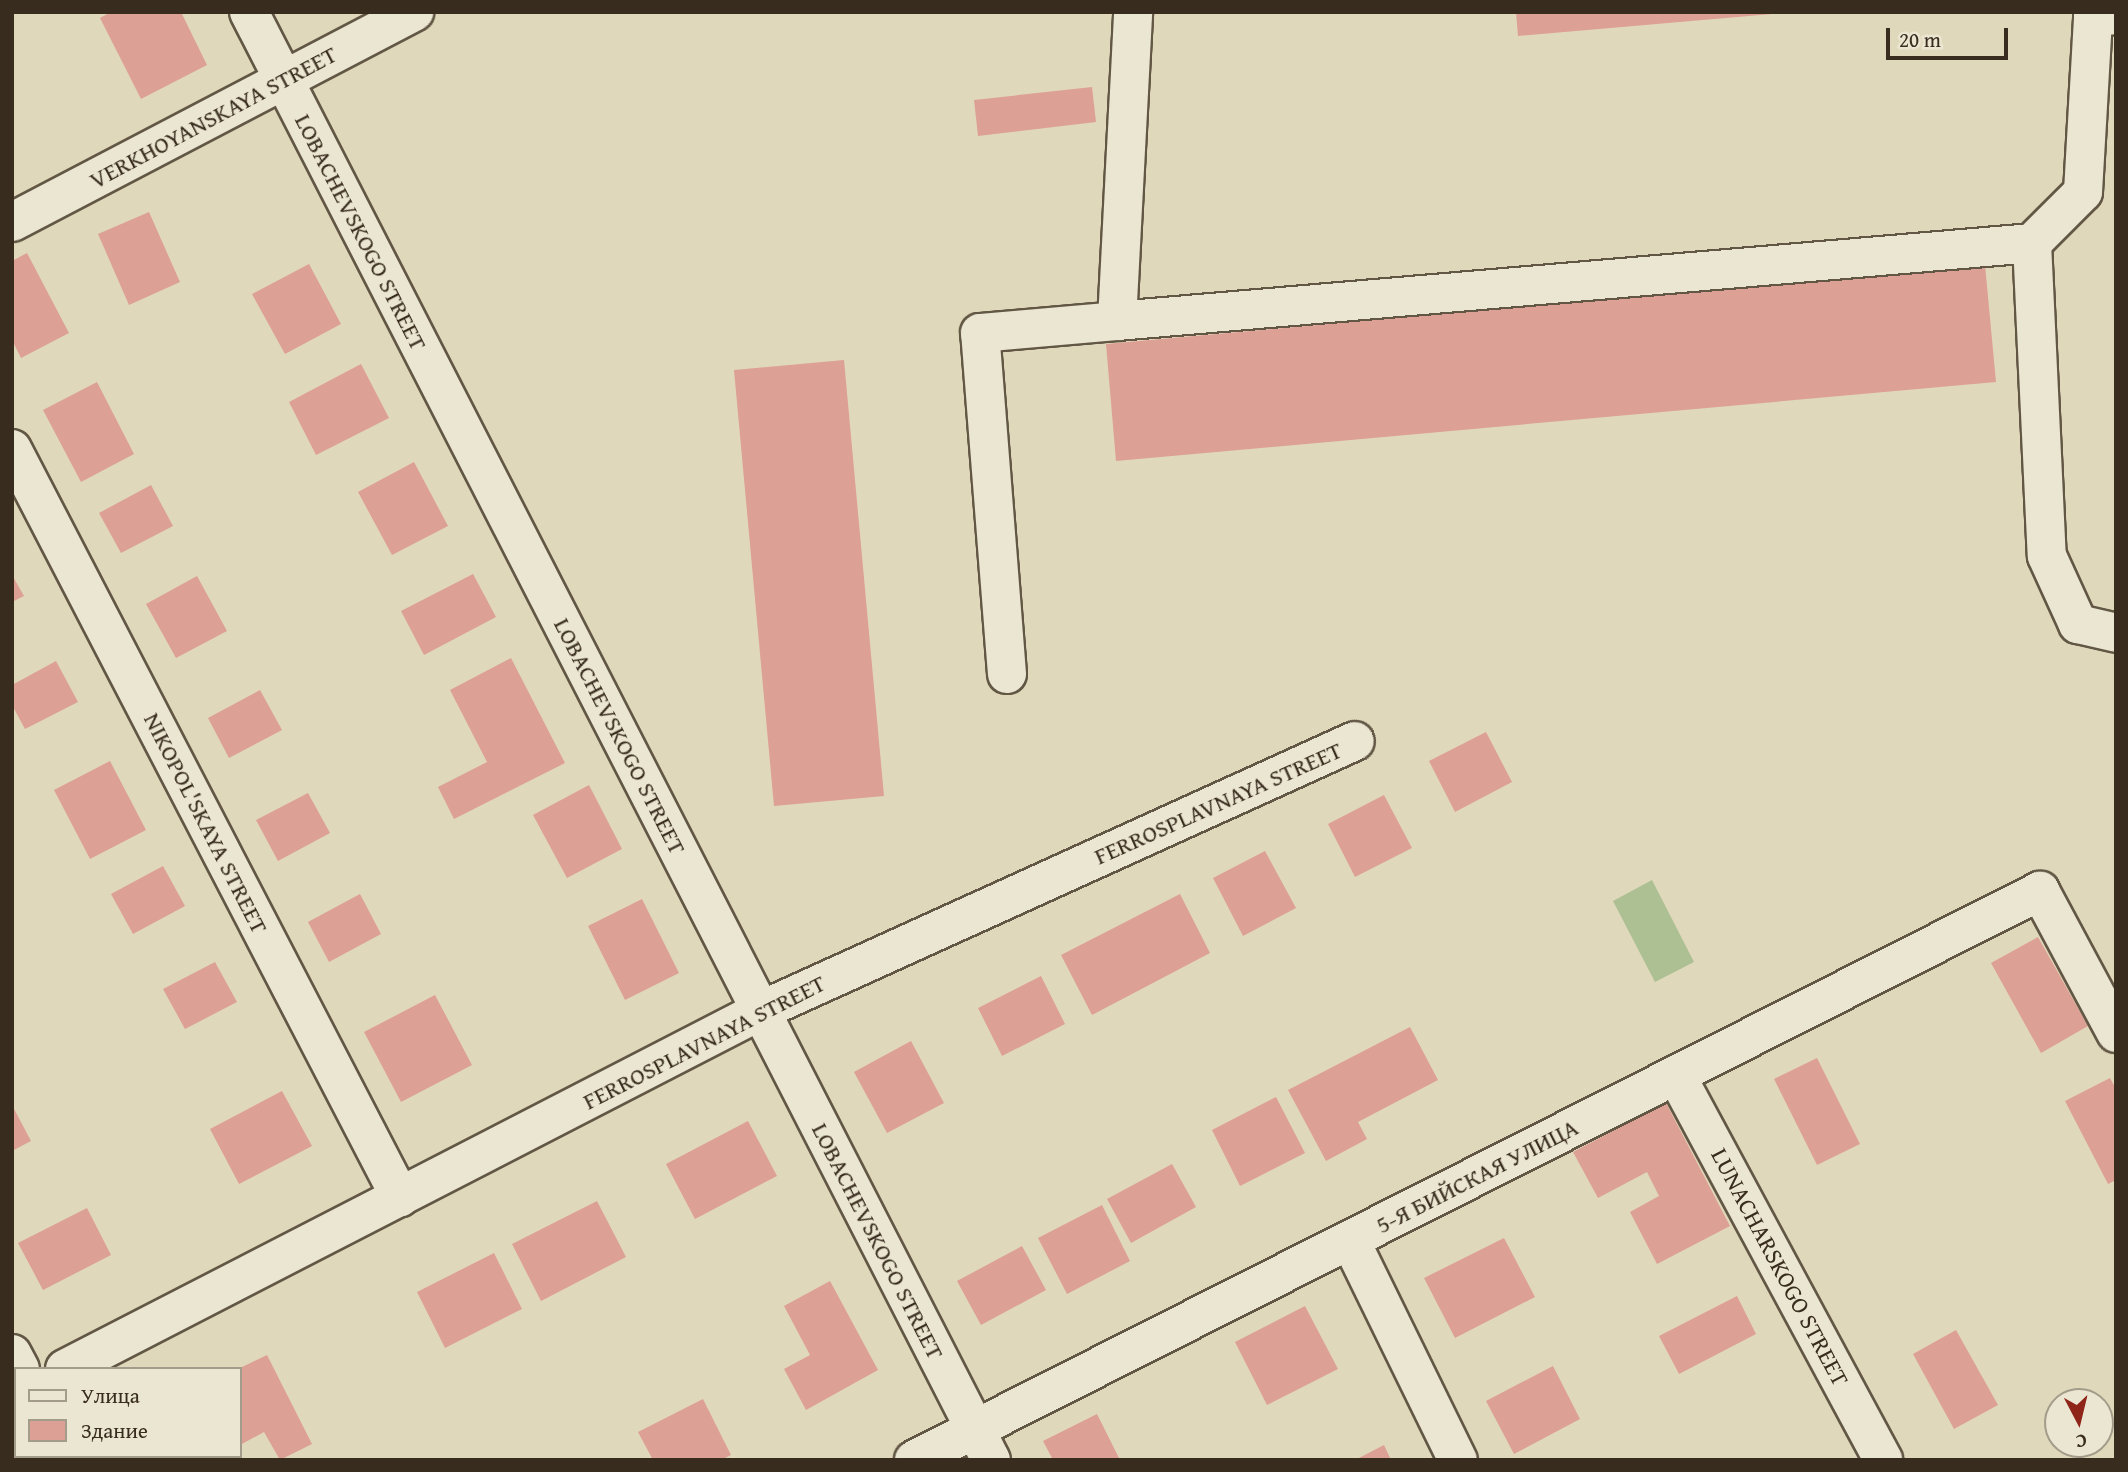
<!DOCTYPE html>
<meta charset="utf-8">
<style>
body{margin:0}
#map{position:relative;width:2128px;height:1472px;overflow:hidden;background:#e0d8ba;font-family:"Gentium Book Plus",serif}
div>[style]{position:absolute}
.green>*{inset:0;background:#acc094}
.building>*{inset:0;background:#dda094}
.roads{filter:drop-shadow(2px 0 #625745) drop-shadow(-2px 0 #625745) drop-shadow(0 2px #625745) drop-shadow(0 -2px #625745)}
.minor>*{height:38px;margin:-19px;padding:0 19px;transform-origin:19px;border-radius:19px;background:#ebe6d2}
span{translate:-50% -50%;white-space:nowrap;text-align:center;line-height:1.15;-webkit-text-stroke:6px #ebe6d2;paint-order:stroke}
.street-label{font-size:24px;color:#382c1e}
.frame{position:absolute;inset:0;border:14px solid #382c1e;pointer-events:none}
.legend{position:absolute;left:14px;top:1367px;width:228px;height:91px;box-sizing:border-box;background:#ebe6d2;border:2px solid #a39c8a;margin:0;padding:9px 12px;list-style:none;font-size:21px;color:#382c1e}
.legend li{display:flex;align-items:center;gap:14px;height:35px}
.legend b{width:35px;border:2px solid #a39c8a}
.north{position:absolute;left:2044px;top:1388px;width:70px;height:70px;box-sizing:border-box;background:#ebe6d2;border:2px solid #a39c8a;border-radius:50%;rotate:173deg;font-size:19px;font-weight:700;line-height:28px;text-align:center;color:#382c1e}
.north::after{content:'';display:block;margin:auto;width:24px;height:32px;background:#8f2418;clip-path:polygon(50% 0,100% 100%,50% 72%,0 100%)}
.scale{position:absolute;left:1886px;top:28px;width:122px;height:32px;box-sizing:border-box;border:4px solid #382c1e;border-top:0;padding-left:9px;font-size:21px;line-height:24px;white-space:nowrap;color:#382c1e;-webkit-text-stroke:5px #ebe6d2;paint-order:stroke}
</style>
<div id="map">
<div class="green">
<i style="clip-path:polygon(1652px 880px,1694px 962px,1655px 982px,1613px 901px)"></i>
</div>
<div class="building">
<i style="clip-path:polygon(111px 12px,181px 12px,207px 65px,141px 99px,100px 18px)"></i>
<i style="clip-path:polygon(1516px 12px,1772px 12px,1772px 14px,1518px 36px)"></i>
<i style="clip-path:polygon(1092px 87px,1096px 122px,978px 136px,974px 100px)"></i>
<i style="clip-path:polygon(149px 212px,180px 282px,129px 305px,98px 234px)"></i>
<i style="clip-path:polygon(27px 253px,69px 333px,21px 358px,12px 340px,12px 261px)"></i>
<i style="clip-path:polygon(309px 264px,341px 324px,285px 354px,252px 294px)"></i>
<i style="clip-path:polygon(1985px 265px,1996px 382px,1116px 461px,1106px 344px)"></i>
<i style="clip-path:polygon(844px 360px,884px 796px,774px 806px,734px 370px)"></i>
<i style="clip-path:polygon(361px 364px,389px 418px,316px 455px,289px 402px)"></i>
<i style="clip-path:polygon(97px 382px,134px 454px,81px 482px,43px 410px)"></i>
<i style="clip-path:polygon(414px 462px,448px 526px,392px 555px,358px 492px)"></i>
<i style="clip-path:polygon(151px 485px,173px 526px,121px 553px,99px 513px)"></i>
<i style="clip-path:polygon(473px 574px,496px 617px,424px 655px,401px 611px)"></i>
<i style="clip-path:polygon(12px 575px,24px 596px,12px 602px)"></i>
<i style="clip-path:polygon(197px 576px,227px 631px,176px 658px,146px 604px)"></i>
<i style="clip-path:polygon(511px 658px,565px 763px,454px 819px,438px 787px,487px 762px,450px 690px)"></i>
<i style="clip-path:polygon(56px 661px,78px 702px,25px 729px,12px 705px,12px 685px)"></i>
<i style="clip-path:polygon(260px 690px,282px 730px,229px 758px,208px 718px)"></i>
<i style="clip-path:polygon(1486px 732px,1512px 782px,1455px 812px,1429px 761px)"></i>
<i style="clip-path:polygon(110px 761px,146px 830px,90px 859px,54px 790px)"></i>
<i style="clip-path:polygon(589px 785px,622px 849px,567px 878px,533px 815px)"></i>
<i style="clip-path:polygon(308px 793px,330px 833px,278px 861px,256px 820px)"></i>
<i style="clip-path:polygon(1384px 795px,1412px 848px,1355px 877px,1328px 824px)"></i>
<i style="clip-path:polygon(1265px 851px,1296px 908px,1243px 936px,1213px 878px)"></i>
<i style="clip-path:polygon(163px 866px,185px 906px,133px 934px,111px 894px)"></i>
<i style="clip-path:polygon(360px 894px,381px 934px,329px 962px,308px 922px)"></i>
<i style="clip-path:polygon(1180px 894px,1210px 953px,1092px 1015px,1061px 955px)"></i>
<i style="clip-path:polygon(642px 899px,679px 973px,625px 1000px,588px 926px)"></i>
<i style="clip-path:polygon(2038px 937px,2088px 1026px,2041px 1053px,1991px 963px)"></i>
<i style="clip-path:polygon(215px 962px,237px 1002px,185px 1029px,163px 989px)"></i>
<i style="clip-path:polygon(1041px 976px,1065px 1024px,1002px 1056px,978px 1008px)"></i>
<i style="clip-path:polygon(435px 995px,472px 1065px,401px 1102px,364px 1032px)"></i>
<i style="clip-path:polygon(1410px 1027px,1438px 1080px,1358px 1122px,1367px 1139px,1326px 1161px,1288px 1090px)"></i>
<i style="clip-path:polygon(911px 1041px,944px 1103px,887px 1133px,854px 1072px)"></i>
<i style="clip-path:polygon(1817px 1058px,1860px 1144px,1817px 1165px,1774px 1079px)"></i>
<i style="clip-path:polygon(2110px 1078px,2116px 1089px,2116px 1180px,2108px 1184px,2065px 1101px)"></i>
<i style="clip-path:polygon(282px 1091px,312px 1146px,239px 1184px,210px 1129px)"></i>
<i style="clip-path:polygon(1276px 1097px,1305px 1153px,1240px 1186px,1212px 1130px)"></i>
<i style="clip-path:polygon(1666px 1103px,1730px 1226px,1657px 1264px,1630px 1212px,1659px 1196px,1647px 1172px,1598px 1198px,1573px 1152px)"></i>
<i style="clip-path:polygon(12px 1105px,31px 1141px,12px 1151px)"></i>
<i style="clip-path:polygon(748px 1121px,777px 1176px,695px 1219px,666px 1164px)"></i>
<i style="clip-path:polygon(1172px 1164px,1196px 1207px,1131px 1243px,1107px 1199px)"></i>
<i style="clip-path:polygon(597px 1201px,626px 1257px,541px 1301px,512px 1244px)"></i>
<i style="clip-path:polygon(1102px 1205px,1130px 1261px,1067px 1294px,1038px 1238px)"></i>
<i style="clip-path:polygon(87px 1208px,111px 1255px,43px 1290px,18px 1243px)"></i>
<i style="clip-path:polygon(1504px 1238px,1535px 1297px,1455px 1338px,1424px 1278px)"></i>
<i style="clip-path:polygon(1022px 1246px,1046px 1290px,981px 1325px,957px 1281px)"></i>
<i style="clip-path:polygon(494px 1253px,522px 1309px,445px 1348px,417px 1292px)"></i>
<i style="clip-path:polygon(830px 1281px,878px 1370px,806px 1410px,784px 1369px,810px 1355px,784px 1306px)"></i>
<i style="clip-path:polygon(1737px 1296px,1756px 1334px,1679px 1374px,1659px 1336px)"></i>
<i style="clip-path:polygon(1305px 1306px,1338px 1369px,1267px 1405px,1235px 1342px)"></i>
<i style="clip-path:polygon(1956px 1330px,1998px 1405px,1954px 1429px,1913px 1354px)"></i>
<i style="clip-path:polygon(267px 1355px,312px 1444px,280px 1460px,264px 1432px,240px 1445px,240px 1368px)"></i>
<i style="clip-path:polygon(1553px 1366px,1580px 1419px,1514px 1454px,1486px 1401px)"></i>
<i style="clip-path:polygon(703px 1399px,731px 1455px,721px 1460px,653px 1460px,638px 1432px)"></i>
<i style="clip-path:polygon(1097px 1414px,1120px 1460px,1053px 1460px,1043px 1441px)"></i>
<i style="clip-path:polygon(1384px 1445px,1391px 1460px,1355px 1460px)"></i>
<i style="clip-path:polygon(79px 1456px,141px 1456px,143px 1460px,72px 1460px)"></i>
</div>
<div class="roads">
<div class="minor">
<i style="left:249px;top:12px;width:1627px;rotate:62.87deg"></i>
<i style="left:12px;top:222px;width:454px;rotate:-27.6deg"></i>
<i style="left:2032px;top:243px;width:72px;rotate:-45deg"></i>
<i style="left:2083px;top:192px;width:176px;rotate:-86.7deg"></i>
<i style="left:2093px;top:16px;width:23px;rotate:-2deg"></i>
<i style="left:1117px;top:321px;width:918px;rotate:-4.87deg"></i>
<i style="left:2032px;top:243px;width:313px;rotate:87.3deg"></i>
<i style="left:2047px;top:556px;width:75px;rotate:65.5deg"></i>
<i style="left:2078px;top:624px;width:39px;rotate:13deg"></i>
<i style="left:12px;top:449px;width:843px;rotate:62.58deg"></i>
<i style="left:1007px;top:674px;width:342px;rotate:-94.5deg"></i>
<i style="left:980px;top:333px;width:138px;rotate:-5deg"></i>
<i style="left:1117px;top:321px;width:309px;rotate:-87deg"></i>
<i style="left:1676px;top:1075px;width:437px;rotate:61.7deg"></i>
<i style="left:1350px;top:1240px;width:245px;rotate:63.9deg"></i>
<i style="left:12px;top:1354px;width:17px;rotate:62deg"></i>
<i style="left:65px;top:1369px;width:782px;rotate:-27.25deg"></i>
<i style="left:760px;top:1011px;width:653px;rotate:-24.41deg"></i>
<i style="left:914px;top:1460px;width:1262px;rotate:-26.81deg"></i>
<i style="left:2040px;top:891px;width:161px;rotate:61.8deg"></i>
</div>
</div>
<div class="street-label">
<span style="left:213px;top:117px;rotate:-28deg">VERKHOYANSKAYA STREET</span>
<span style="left:361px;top:232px;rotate:63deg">LOBACHEVSKOGO STREET</span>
<span style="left:620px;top:736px;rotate:63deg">LOBACHEVSKOGO STREET</span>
<span style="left:1218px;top:803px;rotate:-24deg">FERROSPLAVNAYA STREET</span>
<span style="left:206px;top:823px;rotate:63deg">NIKOPOL'SKAYA STREET</span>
<span style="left:704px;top:1042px;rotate:-27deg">FERROSPLAVNAYA STREET</span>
<span style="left:1477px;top:1176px;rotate:-27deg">5-Я БИЙСКАЯ УЛИЦА</span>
<span style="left:878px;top:1241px;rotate:63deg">LOBACHEVSKOGO STREET</span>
<span style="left:1780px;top:1267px;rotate:62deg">LUNACHARSKOGO STREET</span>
</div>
<div class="frame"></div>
<ul class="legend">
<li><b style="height:9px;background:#ebe6d2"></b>Улица</li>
<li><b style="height:19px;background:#dda094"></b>Здание</li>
</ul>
<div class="north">С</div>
<div class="scale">20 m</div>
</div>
